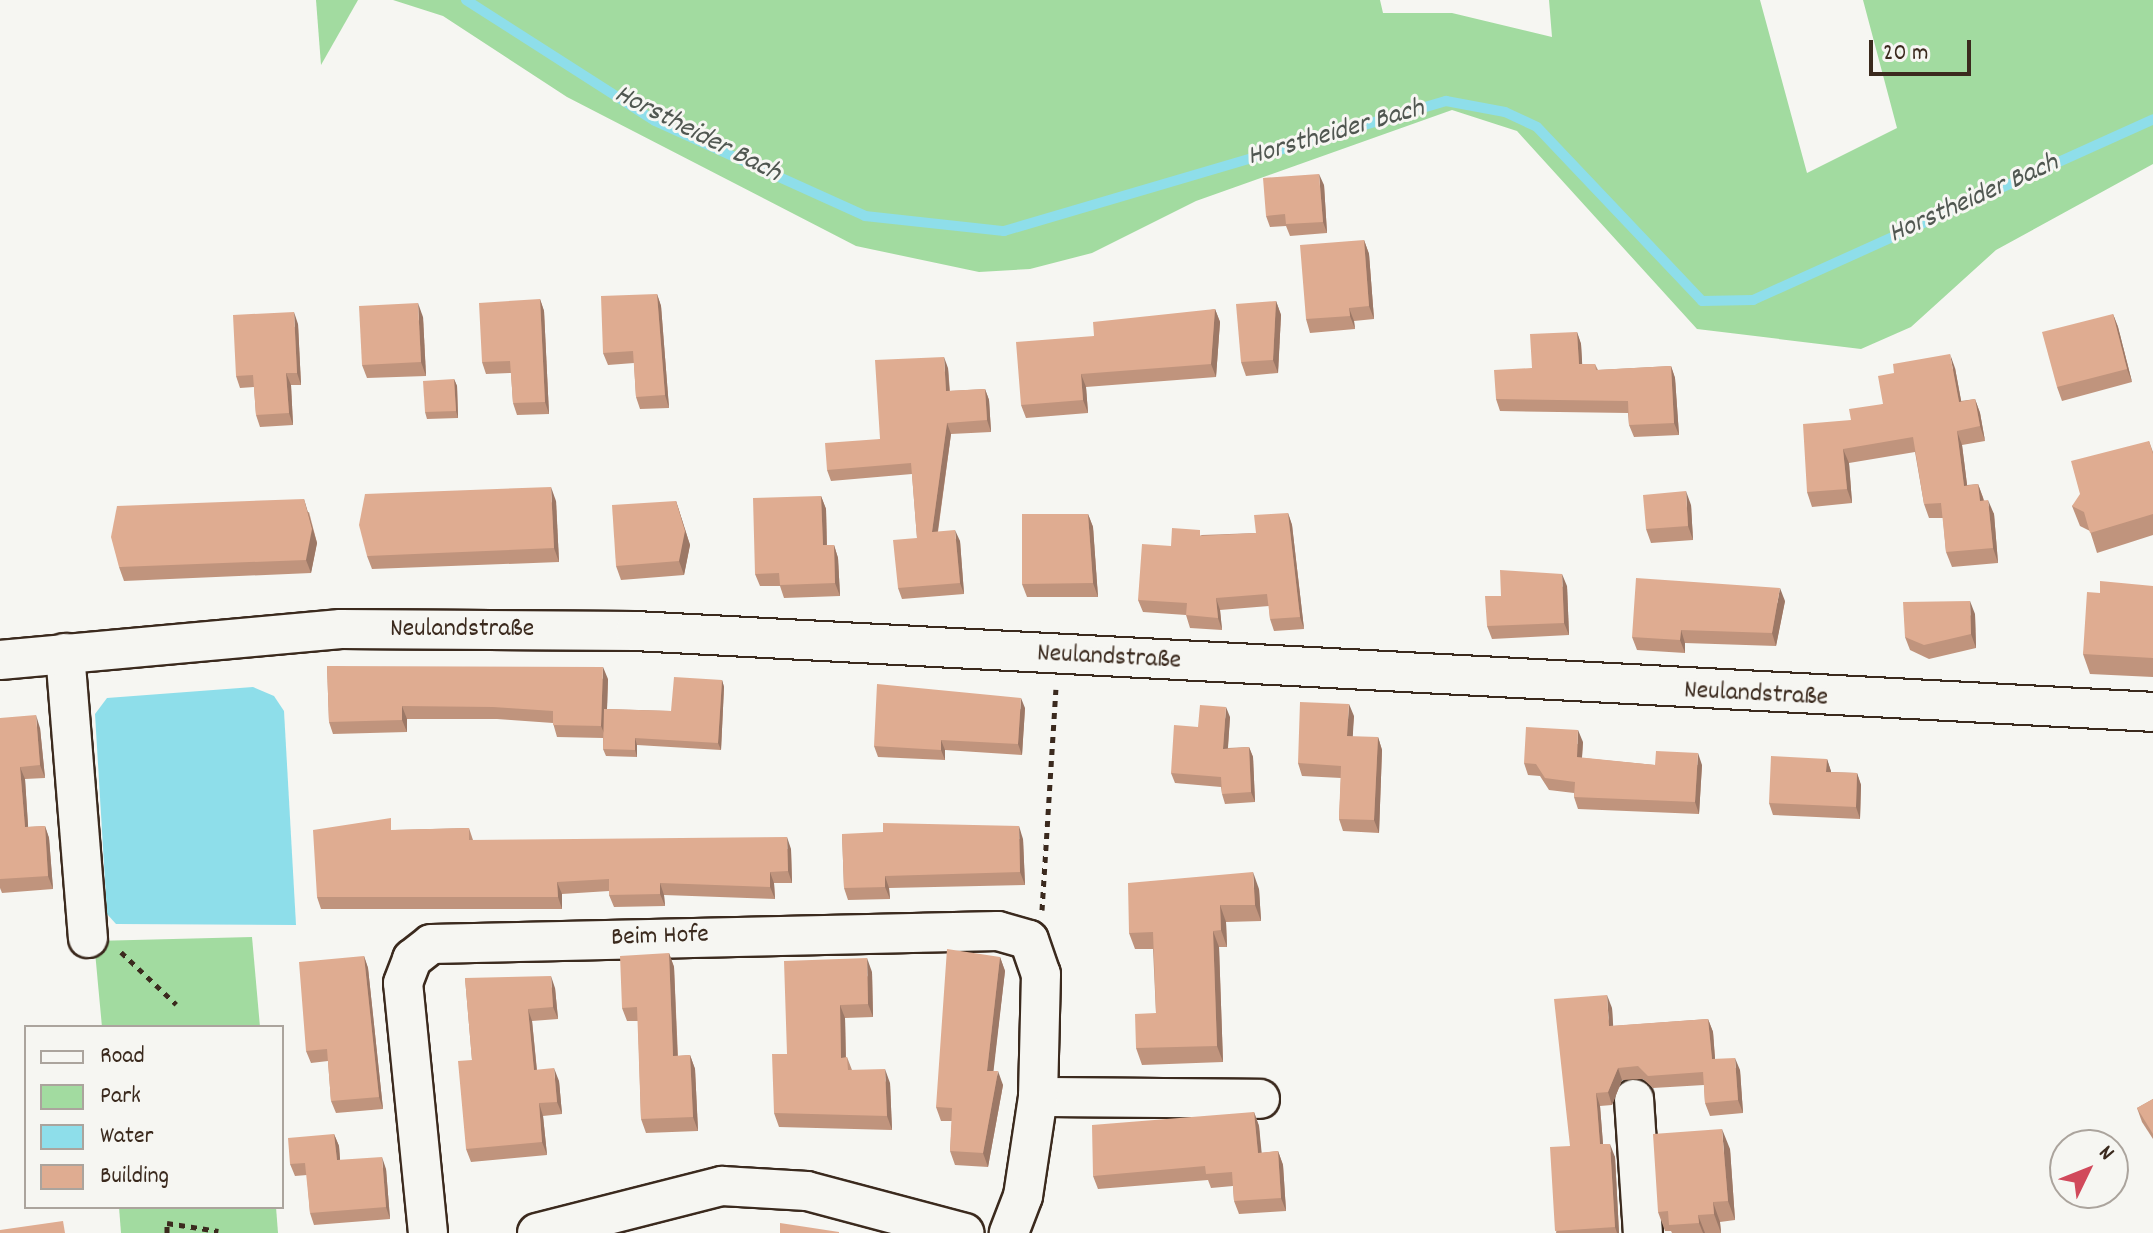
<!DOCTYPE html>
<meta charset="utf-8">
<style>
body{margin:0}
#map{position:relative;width:2153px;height:1233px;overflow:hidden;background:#f6f6f2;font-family:Dekko,sans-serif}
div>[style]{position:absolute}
.green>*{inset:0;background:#a2dba0}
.water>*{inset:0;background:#8edeea}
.stream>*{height:10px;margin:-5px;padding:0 5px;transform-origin:5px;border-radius:5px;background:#8edeea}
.path>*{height:5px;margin-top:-2.5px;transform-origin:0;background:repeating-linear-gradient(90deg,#3b2a1e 0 6px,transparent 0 12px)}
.roads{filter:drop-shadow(2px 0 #3b2a1e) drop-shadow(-2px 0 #3b2a1e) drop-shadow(0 2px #3b2a1e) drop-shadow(0 -2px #3b2a1e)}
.minor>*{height:38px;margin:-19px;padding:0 19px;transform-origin:19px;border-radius:19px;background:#f6f6f2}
.wall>*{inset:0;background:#c0947d}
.shaded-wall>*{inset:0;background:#9c7866}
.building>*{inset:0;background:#dfac91}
span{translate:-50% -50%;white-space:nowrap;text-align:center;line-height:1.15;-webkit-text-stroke:6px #f6f6f2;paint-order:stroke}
.street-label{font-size:26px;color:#3b2a1e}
.water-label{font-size:28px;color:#505751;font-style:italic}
.legend{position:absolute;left:24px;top:1025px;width:260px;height:184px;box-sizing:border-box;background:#f6f6f2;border:2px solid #aba49d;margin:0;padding:10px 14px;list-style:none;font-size:24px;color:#3b2a1e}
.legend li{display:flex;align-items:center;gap:16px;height:40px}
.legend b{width:40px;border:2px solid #aba49d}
.north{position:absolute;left:2049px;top:1129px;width:80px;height:80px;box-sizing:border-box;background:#f6f6f2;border:2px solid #aba49d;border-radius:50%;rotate:47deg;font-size:22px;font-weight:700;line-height:32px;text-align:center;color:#3b2a1e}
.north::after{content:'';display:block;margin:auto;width:28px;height:36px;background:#d1495b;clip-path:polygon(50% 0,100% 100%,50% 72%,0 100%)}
.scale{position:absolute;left:1869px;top:40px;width:102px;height:36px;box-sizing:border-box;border:4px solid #3b2a1e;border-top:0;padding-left:10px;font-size:24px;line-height:28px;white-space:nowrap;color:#3b2a1e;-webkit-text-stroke:6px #f6f6f2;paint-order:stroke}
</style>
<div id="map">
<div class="green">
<i style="clip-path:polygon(316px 0,358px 0,321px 65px)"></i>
<i style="clip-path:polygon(393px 0,1380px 0,1383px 13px,1452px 13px,1552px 37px,1549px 0,1760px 0,1807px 173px,1897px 128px,1863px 0,2153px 0,2153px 164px,1996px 250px,1911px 327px,1861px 349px,1697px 329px,1517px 131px,1452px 110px,1196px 201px,1092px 253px,1030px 269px,979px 272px,856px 246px,567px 97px,443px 16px)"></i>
<i style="clip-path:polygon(252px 937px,260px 1027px,102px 1027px,94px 941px)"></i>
<i style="clip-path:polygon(119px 1207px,276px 1207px,278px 1233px,121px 1233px)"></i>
</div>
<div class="water">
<i style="clip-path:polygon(253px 687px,274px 696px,284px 711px,296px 925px,116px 924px,107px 914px,95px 714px,107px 698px)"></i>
</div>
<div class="stream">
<i style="left:466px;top:0;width:224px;rotate:32.6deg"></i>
<i style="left:655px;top:121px;width:230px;rotate:24.3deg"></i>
<i style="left:865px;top:216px;width:140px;rotate:6.2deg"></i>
<i style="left:1004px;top:231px;width:461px;rotate:-16.4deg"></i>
<i style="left:1446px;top:101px;width:60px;rotate:10.6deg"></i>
<i style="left:1505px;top:112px;width:35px;rotate:25deg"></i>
<i style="left:1537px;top:127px;width:240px;rotate:46.5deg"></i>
<i style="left:1702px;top:301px;width:51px;rotate:-1.1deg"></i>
<i style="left:1753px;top:300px;width:439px;rotate:-24.3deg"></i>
</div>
<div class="path">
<i style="left:1042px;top:910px;width:221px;rotate:-86.4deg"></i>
<i style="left:121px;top:952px;width:76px;rotate:43.4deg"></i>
<i style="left:167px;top:1233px;width:10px;rotate:-90deg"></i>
<i style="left:167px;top:1223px;width:52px;rotate:8.9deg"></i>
</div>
<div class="roads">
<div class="minor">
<i style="left:65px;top:653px;width:286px;rotate:85.4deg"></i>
<i style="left:0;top:660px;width:342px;rotate:-5.2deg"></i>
<i style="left:341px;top:629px;width:294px;rotate:0.4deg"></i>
<i style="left:635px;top:631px;width:1520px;rotate:3.05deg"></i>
<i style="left:1038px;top:1097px;width:222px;rotate:0.5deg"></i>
<i style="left:1634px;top:1099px;width:134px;rotate:86.2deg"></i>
<i style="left:428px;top:1233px;width:251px;rotate:-95.7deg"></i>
<i style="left:403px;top:983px;width:26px;rotate:-69deg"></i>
<i style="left:412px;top:959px;width:24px;rotate:-38deg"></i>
<i style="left:431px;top:944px;width:567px;rotate:-1.31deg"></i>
<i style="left:998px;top:931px;width:32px;rotate:16deg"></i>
<i style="left:1029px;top:940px;width:36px;rotate:71deg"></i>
<i style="left:1041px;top:974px;width:123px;rotate:91.4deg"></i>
<i style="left:1038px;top:1097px;width:100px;rotate:98.6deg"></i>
<i style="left:1023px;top:1196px;width:40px;rotate:111deg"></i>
<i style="left:537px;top:1233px;width:191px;rotate:-14.3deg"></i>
<i style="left:722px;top:1186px;width:85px;rotate:3.4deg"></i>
<i style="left:807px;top:1191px;width:163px;rotate:14.9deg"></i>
</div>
</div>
<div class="wall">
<i style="clip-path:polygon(1324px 185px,1327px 233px,1290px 236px,1286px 226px,1270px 227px,1266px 216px)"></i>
<i style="clip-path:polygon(1364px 240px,1369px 254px,1374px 319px,1354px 321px,1355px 329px,1310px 333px,1306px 319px)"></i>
<i style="clip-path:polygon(657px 294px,661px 306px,669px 408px,640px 409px,636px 397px,634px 363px,608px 365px,603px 353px)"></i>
<i style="clip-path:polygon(540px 299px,544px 311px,549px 414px,517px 415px,513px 403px,511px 373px,486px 374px,482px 362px)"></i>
<i style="clip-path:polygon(1276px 301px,1281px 315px,1278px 373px,1246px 376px,1241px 362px)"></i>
<i style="clip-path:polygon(1215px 309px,1220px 322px,1216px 377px,1086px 387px,1088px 413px,1026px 418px,1021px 405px,1094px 336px)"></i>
<i style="clip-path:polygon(2113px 314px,2118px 327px,2132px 382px,2062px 401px,2057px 387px)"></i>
<i style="clip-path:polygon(423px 317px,426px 376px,367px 378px,362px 365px)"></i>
<i style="clip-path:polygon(298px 324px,301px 385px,291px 385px,293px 425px,260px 427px,256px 415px,254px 387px,240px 388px,236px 376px)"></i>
<i style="clip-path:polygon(1577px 332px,1581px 344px,1582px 364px,1595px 364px,1598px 370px,1671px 366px,1675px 378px,1679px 435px,1634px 437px,1629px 425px,1628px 413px,1500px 411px,1496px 399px)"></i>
<i style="clip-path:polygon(948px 368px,950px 391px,985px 389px,989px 400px,991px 432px,951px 434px,938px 532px,960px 541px,964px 594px,902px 599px,898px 588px,917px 538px,912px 474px,831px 481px,827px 470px,880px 439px)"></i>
<i style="clip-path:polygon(1955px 368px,1961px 401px,1975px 399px,1980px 413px,1985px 441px,1962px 445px,1967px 485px,1978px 484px,1984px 500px,1994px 514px,1998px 563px,1952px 567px,1946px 552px,1943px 518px,1929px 518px,1924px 504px,1915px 452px,1849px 463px,1852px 503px,1812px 507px,1807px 492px,1851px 420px)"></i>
<i style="clip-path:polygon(454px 379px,457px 386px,458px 418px,427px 419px,425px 412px)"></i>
<i style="clip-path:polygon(2149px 441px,2153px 452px,2153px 535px,2097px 553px,2090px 531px,2080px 526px,2072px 506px)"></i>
<i style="clip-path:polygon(821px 496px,826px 509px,827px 545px,834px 545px,838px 558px,840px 596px,784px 598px,780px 586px,760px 586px,755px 574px)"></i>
<i style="clip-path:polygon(556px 501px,559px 562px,372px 569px,367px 556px)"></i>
<i style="clip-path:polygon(676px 501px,690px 545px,684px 575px,621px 580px,616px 566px)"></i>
<i style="clip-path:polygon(1691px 505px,1693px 540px,1651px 543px,1646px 529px)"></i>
<i style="clip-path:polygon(309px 512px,317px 543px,311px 573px,124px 581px,119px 567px)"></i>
<i style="clip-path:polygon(1288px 513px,1292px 525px,1304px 629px,1274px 631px,1270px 619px,1269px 606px,1220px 610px,1222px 630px,1190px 628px,1186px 615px,1143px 612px,1138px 600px,1171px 546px,1202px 535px,1256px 533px)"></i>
<i style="clip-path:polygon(1088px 514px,1093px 527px,1098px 597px,1027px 597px,1022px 584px)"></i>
<i style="clip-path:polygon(1567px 586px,1569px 635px,1492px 639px,1487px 626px,1501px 596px)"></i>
<i style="clip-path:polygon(2153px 586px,2153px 677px,2090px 674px,2083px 654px,2100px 593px)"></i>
<i style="clip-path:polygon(1785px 601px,1776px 646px,1685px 643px,1685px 653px,1637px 650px,1632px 637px)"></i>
<i style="clip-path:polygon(1975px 614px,1976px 648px,1929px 659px,1910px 650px,1905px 637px)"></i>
<i style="clip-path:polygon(327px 666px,608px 679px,607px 709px,671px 711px,722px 680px,724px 687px,721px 750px,637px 745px,637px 757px,606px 756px,603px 749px,603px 738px,557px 737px,553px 723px,497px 719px,407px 719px,407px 732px,333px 734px,329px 722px)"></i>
<i style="clip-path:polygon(1025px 708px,1022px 755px,945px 750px,945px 760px,878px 757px,874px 746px)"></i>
<i style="clip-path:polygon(1354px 716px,1352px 737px,1378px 737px,1382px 750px,1379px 833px,1343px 831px,1339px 819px,1341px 778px,1302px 776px,1298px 763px)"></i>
<i style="clip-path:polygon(1230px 717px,1228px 748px,1249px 747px,1253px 757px,1255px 802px,1225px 804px,1222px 794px,1221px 787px,1175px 783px,1171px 773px,1198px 727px)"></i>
<i style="clip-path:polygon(0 718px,40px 728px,45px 778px,25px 779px,28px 827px,45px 826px,49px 838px,53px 889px,2px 893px,0 888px)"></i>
<i style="clip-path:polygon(1583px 742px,1582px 758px,1655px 765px,1702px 765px,1699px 814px,1578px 809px,1574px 797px,1574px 793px,1549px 790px,1540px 776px,1528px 775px,1524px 763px)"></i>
<i style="clip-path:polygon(1827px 759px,1831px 772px,1857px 773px,1861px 785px,1860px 819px,1773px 815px,1769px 803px)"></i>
<i style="clip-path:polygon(469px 828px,473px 840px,791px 849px,792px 883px,774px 883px,775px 899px,664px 895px,665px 906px,614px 907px,609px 895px,609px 891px,562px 894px,562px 909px,321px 909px,317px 897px,395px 830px)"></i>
<i style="clip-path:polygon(842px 834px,1023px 839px,1025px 885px,889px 888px,890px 899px,848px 900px,844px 888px)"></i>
<i style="clip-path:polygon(1259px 889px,1261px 921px,1226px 922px,1227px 947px,1219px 947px,1223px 1062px,1142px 1065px,1136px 1048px,1156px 1013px,1153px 949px,1135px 949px,1129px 933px)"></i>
<i style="clip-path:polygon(669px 953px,674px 967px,678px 1056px,690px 1055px,695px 1069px,698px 1131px,646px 1133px,641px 1119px,638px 1021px,627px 1021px,622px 1008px)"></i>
<i style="clip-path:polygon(364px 956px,368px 968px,383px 1109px,336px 1113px,331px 1101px,328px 1061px,311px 1063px,306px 1051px)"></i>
<i style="clip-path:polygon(1000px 957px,1005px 971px,993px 1071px,1003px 1085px,988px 1167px,955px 1165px,950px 1151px,952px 1121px,941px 1121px,936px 1107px)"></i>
<i style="clip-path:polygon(872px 972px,873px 1017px,845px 1018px,846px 1058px,847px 1057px,852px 1070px,890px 1083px,892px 1130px,779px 1127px,774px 1113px,787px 1054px)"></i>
<i style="clip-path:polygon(465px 978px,555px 988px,558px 1019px,532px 1021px,537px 1070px,559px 1081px,562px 1114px,543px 1116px,547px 1155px,471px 1162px,466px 1149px,472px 1060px)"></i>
<i style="clip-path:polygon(1612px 1008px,1613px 1026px,1708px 1019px,1713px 1032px,1715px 1059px,1740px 1070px,1743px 1113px,1710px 1116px,1705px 1103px,1704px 1085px,1653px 1088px,1643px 1079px,1622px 1080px,1612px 1105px,1600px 1106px,1603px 1144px,1615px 1157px,1619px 1233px,1556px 1233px,1570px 1146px)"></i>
<i style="clip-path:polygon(2153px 1099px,2153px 1139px,2142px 1122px,2137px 1108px)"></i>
<i style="clip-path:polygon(1254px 1112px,1259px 1126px,1261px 1153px,1278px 1151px,1283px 1165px,1286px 1211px,1239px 1214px,1234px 1201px,1233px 1186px,1211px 1188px,1208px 1180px,1098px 1189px,1093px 1176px)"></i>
<i style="clip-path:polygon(334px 1134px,339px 1146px,340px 1160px,386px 1169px,390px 1219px,314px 1225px,310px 1213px,307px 1175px,295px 1176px,290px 1164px)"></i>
<i style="clip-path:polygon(1730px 1149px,1735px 1220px,1720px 1222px,1721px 1233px,1672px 1233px,1671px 1231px,1665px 1231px,1658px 1212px)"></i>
</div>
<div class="shaded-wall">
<i style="clip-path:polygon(1319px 174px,1324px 185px,1327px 233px,1323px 222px)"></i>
<i style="clip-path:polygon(1364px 240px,1369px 254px,1374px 319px,1369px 306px)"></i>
<i style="clip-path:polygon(657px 294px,661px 306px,669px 408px,665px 395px)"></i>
<i style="clip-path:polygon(540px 299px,544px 311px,549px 414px,545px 402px)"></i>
<i style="clip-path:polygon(1276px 301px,1281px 315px,1278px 373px,1273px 360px)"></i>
<i style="clip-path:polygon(418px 303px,423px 317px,426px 376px,421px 362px)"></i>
<i style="clip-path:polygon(1349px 308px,1354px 321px,1355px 329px,1350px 316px)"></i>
<i style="clip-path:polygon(1215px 309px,1220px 322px,1216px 377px,1211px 364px)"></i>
<i style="clip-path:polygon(294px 312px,298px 324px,301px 385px,297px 373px)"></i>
<i style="clip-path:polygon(2113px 314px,2118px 327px,2132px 382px,2127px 369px)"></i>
<i style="clip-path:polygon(1577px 332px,1581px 344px,1583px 377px,1579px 364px)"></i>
<i style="clip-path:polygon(1950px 354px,1955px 368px,1964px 416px,1959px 402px)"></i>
<i style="clip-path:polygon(944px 357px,948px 368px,950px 402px,946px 391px)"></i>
<i style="clip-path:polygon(1671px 366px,1675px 378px,1679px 435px,1674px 423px)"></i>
<i style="clip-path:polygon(286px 373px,291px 385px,293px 425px,289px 413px)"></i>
<i style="clip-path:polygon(1081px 374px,1086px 387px,1088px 413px,1083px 400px)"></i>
<i style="clip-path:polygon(454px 379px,457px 386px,458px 418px,456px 411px)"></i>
<i style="clip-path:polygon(985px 389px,989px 400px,991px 432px,987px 420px)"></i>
<i style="clip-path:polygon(1975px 399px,1980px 413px,1985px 441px,1980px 426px)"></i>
<i style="clip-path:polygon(947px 423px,951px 434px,936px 543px,932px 532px)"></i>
<i style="clip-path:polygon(1957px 431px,1962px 445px,1969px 500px,1964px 486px)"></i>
<i style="clip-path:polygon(1843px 449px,1849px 463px,1852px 503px,1847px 489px)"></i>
<i style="clip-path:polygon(1978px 484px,1983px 498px,1985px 515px,1980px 501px)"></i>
<i style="clip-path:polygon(551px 487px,556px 501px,559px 562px,554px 548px)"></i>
<i style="clip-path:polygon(1686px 491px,1691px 505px,1693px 540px,1688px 526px)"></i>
<i style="clip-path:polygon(821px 496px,826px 509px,827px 558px,823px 545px)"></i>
<i style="clip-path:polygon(304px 499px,317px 543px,311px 573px,306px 560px)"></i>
<i style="clip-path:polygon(1988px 500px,1994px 514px,1998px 563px,1993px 548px)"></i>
<i style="clip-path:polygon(676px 501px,690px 545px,684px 575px,679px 561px)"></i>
<i style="clip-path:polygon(1288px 513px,1292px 525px,1304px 629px,1300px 617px)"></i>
<i style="clip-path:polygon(1088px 514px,1093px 527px,1098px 597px,1093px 583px)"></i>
<i style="clip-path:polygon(955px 530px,960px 541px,964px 594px,960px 583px)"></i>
<i style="clip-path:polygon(834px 545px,838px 558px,840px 596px,835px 583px)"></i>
<i style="clip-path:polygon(1562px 574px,1567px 586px,1569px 635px,1564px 623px)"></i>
<i style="clip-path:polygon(1780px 588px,1785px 601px,1776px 646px,1772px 633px)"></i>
<i style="clip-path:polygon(1216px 598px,1220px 610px,1222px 630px,1218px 618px)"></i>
<i style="clip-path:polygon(1970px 601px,1975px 614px,1976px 648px,1971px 634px)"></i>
<i style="clip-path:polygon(1681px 630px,1685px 643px,1685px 653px,1680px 640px)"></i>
<i style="clip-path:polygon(603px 667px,608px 679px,606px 738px,601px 726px)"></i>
<i style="clip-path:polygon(722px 680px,724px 687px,721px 750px,718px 743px)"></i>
<i style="clip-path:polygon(1021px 698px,1025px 708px,1022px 755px,1018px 744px)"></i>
<i style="clip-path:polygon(1349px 704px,1354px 716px,1352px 749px,1347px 736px)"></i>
<i style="clip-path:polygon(402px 706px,407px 719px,407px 732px,402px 720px)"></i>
<i style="clip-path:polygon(1226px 707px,1230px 717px,1227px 759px,1223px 749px)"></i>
<i style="clip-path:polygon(36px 715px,40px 728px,45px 778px,40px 765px)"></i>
<i style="clip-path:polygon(1578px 730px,1583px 742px,1581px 769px,1577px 757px)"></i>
<i style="clip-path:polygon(1378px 737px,1382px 750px,1379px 833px,1374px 820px)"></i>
<i style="clip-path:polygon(635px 738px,637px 745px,637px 757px,635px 750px)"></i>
<i style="clip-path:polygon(941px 740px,945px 750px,945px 760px,941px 750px)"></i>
<i style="clip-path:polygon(1249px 747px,1253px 757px,1255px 802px,1251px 792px)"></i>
<i style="clip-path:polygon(1698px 753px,1702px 765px,1699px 814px,1695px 802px)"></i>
<i style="clip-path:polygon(1827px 759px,1831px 771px,1831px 784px,1826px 772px)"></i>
<i style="clip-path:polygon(20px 767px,25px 779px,29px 840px,25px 827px)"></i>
<i style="clip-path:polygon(1857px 773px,1861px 785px,1860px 819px,1856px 807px)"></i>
<i style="clip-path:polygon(45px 826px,49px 838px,53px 889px,48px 876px)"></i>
<i style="clip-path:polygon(1019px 826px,1023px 839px,1025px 885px,1020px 872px)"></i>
<i style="clip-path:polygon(787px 837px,791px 849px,792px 883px,788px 871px)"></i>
<i style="clip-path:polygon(770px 872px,774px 883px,775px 899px,770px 887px)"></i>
<i style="clip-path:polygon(1253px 872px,1259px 889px,1261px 921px,1255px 905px)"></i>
<i style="clip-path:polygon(885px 876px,889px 888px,890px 899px,885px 887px)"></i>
<i style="clip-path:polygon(557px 882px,562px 894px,562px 909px,558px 897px)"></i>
<i style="clip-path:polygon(660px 883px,664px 895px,665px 906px,660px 894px)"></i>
<i style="clip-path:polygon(1220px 905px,1226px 922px,1227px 947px,1221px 930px)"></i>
<i style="clip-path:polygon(1213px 931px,1219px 947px,1223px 1062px,1217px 1046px)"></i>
<i style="clip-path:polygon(669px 953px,674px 967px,678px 1069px,673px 1056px)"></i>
<i style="clip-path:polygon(364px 956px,368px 968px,383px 1109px,379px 1097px)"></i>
<i style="clip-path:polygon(1000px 957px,1005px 971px,992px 1084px,987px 1071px)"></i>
<i style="clip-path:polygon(867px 958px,872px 972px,873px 1017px,868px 1004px)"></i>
<i style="clip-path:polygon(551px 976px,555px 988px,558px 1019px,553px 1007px)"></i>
<i style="clip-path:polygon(1607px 995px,1612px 1008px,1614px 1039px,1609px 1026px)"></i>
<i style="clip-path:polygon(840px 1005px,845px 1018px,846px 1071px,841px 1058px)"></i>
<i style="clip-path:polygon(528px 1009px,532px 1021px,538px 1083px,534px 1070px)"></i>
<i style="clip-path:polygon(1708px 1019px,1713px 1032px,1716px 1072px,1712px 1059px)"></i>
<i style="clip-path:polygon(690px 1055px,695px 1069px,698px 1131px,693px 1117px)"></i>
<i style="clip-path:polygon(1735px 1058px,1740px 1070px,1743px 1113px,1738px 1100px)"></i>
<i style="clip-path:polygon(554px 1068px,559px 1081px,562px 1114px,557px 1102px)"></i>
<i style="clip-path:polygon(1618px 1068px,1622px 1080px,1612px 1105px,1608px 1092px)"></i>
<i style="clip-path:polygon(885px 1069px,890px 1083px,892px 1130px,887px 1116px)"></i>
<i style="clip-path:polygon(998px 1071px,1003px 1085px,988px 1167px,983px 1153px)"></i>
<i style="clip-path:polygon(1596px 1093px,1600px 1106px,1604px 1157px,1600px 1144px)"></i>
<i style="clip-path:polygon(539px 1103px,543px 1116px,547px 1155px,542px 1142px)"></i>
<i style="clip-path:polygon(1254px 1112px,1259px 1126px,1263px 1166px,1258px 1153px)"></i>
<i style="clip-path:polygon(1722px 1129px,1730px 1149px,1735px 1220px,1728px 1201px)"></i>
<i style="clip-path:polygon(334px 1134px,339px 1146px,341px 1172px,337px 1160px)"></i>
<i style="clip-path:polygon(1610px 1144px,1615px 1157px,1619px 1233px,1617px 1233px,1615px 1227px)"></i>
<i style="clip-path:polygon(1278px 1151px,1283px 1165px,1286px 1211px,1281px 1198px)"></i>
<i style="clip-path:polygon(382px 1157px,386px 1169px,390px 1219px,386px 1207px)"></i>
<i style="clip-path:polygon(1713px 1202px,1720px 1222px,1721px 1233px,1714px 1214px)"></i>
<i style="clip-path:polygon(1698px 1215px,1705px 1233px,1703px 1233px,1699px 1223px)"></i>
</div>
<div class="building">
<i style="clip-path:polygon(1319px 174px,1323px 222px,1286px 224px,1285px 214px,1266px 216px,1263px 178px)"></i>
<i style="clip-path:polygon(1364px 240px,1369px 306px,1349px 308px,1350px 316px,1306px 319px,1300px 245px)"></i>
<i style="clip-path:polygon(657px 294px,665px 395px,636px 397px,633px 351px,603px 353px,601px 296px)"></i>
<i style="clip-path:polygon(540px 299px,545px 402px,513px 403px,510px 361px,482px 362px,479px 303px)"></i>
<i style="clip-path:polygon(1276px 301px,1273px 360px,1241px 362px,1236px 304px)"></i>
<i style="clip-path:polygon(418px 303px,421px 362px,362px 365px,359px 306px)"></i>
<i style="clip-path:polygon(1215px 309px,1211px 364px,1081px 374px,1083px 400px,1021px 405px,1016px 342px,1094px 336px,1093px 322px)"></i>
<i style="clip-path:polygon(294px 312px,297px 373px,286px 373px,289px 413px,256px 415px,253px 375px,236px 376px,233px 315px)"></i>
<i style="clip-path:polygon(2113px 314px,2127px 369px,2057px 387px,2042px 332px)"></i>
<i style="clip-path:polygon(1577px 332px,1579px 364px,1595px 364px,1596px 370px,1671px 366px,1674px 423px,1629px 425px,1628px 401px,1496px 399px,1494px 370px,1532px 368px,1530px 334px)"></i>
<i style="clip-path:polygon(1950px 354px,1959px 402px,1975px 399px,1980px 426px,1957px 431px,1964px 486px,1978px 484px,1980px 501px,1988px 500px,1993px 548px,1946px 552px,1941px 503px,1924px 504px,1913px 437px,1843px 449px,1847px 489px,1807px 492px,1803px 424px,1851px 420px,1849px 409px,1883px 404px,1878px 376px,1894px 373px,1893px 364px)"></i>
<i style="clip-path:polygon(944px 357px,946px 391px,985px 389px,987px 420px,947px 423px,932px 532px,955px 530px,960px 583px,898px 588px,893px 540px,917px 538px,911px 463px,827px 470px,825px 443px,880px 439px,875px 360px)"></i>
<i style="clip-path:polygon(454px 379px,456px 411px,425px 412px,423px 381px)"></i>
<i style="clip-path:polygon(2149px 441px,2153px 454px,2153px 514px,2090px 533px,2084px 512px,2072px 506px,2080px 494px,2071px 461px)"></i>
<i style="clip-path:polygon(551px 487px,554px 548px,367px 556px,359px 525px,365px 494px)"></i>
<i style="clip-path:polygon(1686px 491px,1688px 526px,1646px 529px,1643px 495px)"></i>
<i style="clip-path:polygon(821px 496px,823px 545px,834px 545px,835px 583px,780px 585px,779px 573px,755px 574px,753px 498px)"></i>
<i style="clip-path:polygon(304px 499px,312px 529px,306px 560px,119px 567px,111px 537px,117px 506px)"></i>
<i style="clip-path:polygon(676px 501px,685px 531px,679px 561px,616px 566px,612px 505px)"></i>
<i style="clip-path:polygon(1288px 513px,1300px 617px,1270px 619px,1267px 594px,1216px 598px,1218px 618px,1186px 615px,1187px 603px,1138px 600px,1142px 544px,1171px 546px,1172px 528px,1200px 530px,1200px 536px,1256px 533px,1254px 515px)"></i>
<i style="clip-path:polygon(1022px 514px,1088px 514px,1093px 583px,1022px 584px)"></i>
<i style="clip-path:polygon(1500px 570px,1562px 574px,1564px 623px,1487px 626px,1485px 596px,1501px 596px)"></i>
<i style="clip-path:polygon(1636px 578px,1780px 588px,1772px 633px,1681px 630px,1680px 640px,1632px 637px)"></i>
<i style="clip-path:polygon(2100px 581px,2153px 586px,2153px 658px,2083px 654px,2087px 592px,2100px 593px)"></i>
<i style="clip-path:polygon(1970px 601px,1971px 634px,1924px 645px,1905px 637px,1903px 602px)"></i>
<i style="clip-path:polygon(327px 666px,603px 667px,601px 726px,553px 725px,553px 711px,493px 707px,402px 706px,402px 720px,329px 722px)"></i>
<i style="clip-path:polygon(674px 677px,722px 680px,718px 743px,635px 738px,635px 750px,603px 749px,604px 709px,671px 711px)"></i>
<i style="clip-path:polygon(877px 684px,1021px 698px,1018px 744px,941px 740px,941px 750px,874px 746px)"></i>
<i style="clip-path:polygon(1300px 702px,1349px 704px,1347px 736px,1378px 737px,1374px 820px,1339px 819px,1341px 766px,1298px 763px)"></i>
<i style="clip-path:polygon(1200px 705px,1226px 707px,1223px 749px,1249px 747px,1251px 792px,1222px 794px,1221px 777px,1171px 773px,1174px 725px,1198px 727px)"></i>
<i style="clip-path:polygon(36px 715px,40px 765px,20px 767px,25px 827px,45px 826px,48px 876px,0 879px,0 718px)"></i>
<i style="clip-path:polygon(1526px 727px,1578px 730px,1577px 757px,1655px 765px,1656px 751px,1698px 753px,1695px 802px,1574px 797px,1575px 782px,1545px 778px,1536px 764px,1524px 763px)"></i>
<i style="clip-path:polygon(1771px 756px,1827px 759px,1826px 772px,1857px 773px,1856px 807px,1769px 803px)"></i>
<i style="clip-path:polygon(391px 818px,391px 830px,469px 828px,469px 840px,787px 837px,788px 871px,770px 872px,770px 887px,660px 883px,660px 894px,609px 895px,609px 879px,557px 882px,558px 897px,317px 897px,313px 830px)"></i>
<i style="clip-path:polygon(883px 823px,1019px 826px,1020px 872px,885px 876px,885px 887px,844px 888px,842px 834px,883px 832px)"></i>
<i style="clip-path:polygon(1253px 872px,1255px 905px,1220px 905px,1221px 930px,1213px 931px,1217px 1046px,1136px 1048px,1135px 1014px,1156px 1013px,1153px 932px,1129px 933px,1128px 883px)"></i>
<i style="clip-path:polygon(947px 949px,1000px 957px,987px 1071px,998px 1071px,983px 1153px,950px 1151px,952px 1108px,936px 1107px)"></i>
<i style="clip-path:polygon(669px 953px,673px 1056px,690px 1055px,693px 1117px,641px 1119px,637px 1007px,622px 1008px,620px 956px)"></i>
<i style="clip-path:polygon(364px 956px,379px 1097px,331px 1101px,327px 1049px,306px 1051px,299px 962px)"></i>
<i style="clip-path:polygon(867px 958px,868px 1004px,840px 1005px,841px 1058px,847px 1057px,848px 1070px,885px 1069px,887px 1116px,774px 1113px,772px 1054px,787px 1054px,784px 961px)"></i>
<i style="clip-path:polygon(551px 976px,553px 1007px,528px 1009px,534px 1070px,554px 1068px,557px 1102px,539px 1103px,542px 1142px,466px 1149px,458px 1061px,472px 1060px,465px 978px)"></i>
<i style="clip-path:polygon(1607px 995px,1609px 1026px,1708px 1019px,1712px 1059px,1735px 1058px,1738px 1100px,1705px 1103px,1703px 1072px,1648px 1076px,1638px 1066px,1618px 1068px,1608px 1092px,1596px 1093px,1600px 1144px,1610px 1144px,1615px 1227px,1555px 1231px,1550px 1147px,1570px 1146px,1554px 999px)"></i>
<i style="clip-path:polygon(2153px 1099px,2153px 1134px,2137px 1108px)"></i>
<i style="clip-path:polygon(1254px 1112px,1258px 1153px,1278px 1151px,1281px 1198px,1234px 1201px,1232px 1172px,1206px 1174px,1205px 1166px,1093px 1176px,1092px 1125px)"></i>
<i style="clip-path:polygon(1722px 1129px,1728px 1201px,1713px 1202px,1714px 1214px,1698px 1215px,1699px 1223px,1669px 1225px,1668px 1211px,1658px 1212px,1653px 1134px)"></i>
<i style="clip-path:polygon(334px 1134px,337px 1160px,382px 1157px,386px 1207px,310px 1213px,305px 1163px,290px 1164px,288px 1138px)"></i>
<i style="clip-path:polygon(63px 1221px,65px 1233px,0 1233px,0 1230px)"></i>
<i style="clip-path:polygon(780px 1223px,839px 1232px,839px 1233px,780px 1233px)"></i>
</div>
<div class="street-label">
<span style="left:462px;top:630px">Neulandstraße</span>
<span style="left:1109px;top:658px;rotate:3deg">Neulandstraße</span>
<span style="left:1756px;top:695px;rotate:3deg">Neulandstraße</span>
<span style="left:660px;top:937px;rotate:-2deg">Beim Hofe</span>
</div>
<div class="water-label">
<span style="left:1336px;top:134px;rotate:-16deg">Horstheider Bach</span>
<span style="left:697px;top:135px;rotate:27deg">Horstheider Bach</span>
<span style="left:1974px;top:200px;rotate:-24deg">Horstheider Bach</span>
</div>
<ul class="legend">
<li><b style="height:10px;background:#f6f6f2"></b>Road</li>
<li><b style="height:22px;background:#a2dba0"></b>Park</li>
<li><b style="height:22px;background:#8edeea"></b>Water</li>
<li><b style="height:22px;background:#dfac91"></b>Building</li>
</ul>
<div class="north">N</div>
<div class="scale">20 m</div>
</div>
